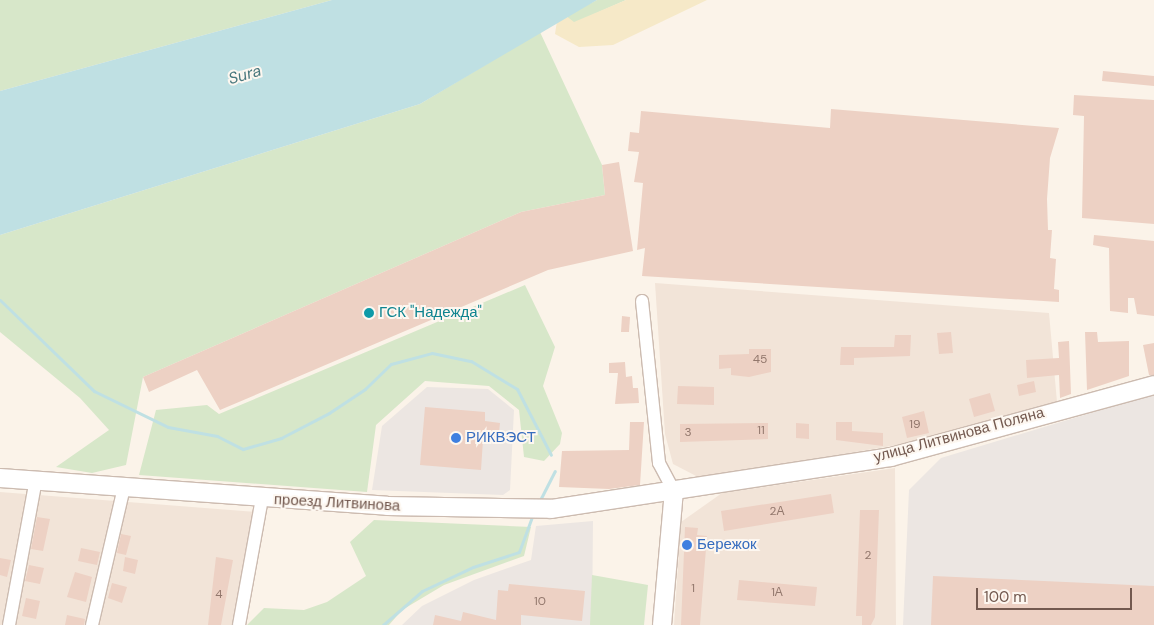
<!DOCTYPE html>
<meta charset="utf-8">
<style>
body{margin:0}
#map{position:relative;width:1154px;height:625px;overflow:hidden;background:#fbf3e9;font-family:"DM Sans",sans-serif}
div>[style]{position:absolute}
.residential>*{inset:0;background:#f2e4d8}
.industrial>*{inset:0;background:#ece6e2}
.green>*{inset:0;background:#d7e7c9}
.sand>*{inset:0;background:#f6e9c8}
.water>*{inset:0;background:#bfe0e3}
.stream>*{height:3px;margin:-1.5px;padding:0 1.5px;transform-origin:1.5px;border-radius:1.5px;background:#bfe0e3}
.building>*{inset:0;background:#edd1c4}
.roads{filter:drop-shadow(1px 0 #ccbbb0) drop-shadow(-1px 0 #ccbbb0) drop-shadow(0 1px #ccbbb0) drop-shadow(0 -1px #ccbbb0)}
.minor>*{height:12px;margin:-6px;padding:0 6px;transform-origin:6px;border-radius:6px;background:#fff}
.secondary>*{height:18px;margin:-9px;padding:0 9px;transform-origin:9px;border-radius:9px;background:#fff}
.dots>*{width:14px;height:14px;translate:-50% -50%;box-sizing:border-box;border:2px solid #fdf7f0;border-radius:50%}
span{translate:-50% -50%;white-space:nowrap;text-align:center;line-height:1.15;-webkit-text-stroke:4px #fdf7f0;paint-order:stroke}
.number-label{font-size:12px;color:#92776c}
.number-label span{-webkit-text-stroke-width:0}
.culture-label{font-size:15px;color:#0d838f}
.left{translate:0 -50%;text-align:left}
.street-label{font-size:15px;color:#73594f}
.shop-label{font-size:15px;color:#366cbe}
.water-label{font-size:16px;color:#47777d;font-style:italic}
.scale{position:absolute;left:976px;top:588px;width:156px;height:22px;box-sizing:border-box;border:2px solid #73594f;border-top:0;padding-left:6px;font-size:15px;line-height:18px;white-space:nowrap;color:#73594f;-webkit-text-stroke:4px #fdf7f0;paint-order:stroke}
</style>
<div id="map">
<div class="residential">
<i style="clip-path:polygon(655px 283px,1049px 313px,1057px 402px,903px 444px,700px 478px,673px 464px,665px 434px)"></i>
<i style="clip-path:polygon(895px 468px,896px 625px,674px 625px,681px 522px,722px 493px)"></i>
<i style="clip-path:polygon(0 492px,256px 512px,235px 625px,0 625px)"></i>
</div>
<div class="industrial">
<i style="clip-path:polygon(427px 387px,488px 389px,514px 410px,510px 490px,503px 495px,372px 490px,382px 426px)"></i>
<i style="clip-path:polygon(1154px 394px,1154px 625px,903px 625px,909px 490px,941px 458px)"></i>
<i style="clip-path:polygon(593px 521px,592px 625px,402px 625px,422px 606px,474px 580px,531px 560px,536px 526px)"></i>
</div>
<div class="green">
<i style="clip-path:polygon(0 0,332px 0,0 91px)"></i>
<i style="clip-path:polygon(597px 0,626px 0,574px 23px,566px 16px)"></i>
<i style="clip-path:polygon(540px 32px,602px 165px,605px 195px,521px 212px,143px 377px,126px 465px,92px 473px,56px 467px,109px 430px,80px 398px,0 332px,0 235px,420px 104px)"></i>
<i style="clip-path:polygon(525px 285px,555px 347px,543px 386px,562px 433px,560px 444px,544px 461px,524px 457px,519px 410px,489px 386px,425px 381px,376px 425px,367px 492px,139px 475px,156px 410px,207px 405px,219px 414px)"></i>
<i style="clip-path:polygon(374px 520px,531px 527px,524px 556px,444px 585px,402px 610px,389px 625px,247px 625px,264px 608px,304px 610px,327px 602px,366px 576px,350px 542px)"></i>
<i style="clip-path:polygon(592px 575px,648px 585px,644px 625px,590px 625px)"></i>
</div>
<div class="sand">
<i style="clip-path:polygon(626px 0,707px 0,613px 45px,579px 47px,555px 34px,557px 21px,566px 16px,574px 22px)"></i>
</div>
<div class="water">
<i style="clip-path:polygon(332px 0,597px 0,420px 104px,0 235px,0 91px)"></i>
</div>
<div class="stream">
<i style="left:0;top:300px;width:131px;rotate:44.1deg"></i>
<i style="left:94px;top:391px;width:82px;rotate:25.9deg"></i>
<i style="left:168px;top:427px;width:50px;rotate:10.4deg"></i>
<i style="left:217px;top:436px;width:29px;rotate:27deg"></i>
<i style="left:243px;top:449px;width:40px;rotate:-16deg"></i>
<i style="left:281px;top:438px;width:54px;rotate:-27.5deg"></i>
<i style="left:329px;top:413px;width:43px;rotate:-33.7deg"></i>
<i style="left:365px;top:389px;width:36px;rotate:-44deg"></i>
<i style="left:391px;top:364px;width:42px;rotate:-15deg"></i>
<i style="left:432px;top:353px;width:40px;rotate:12deg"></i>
<i style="left:471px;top:361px;width:54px;rotate:31.3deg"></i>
<i style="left:517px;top:389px;width:74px;rotate:62.7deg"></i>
<i style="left:538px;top:504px;width:37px;rotate:-63deg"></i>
<i style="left:383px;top:625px;width:52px;rotate:-41.1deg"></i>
<i style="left:422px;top:591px;width:56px;rotate:-25.2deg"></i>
<i style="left:473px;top:567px;width:48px;rotate:-18.1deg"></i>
<i style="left:519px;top:552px;width:40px;rotate:-69.8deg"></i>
</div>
<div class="building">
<i style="clip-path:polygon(1103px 71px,1154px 76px,1154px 86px,1102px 81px)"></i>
<i style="clip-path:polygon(1074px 95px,1154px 100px,1154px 224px,1082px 218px,1084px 116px,1073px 115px)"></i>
<i style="clip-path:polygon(831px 109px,1059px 128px,1050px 158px,1047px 199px,1048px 230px,1052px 230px,1050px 258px,1056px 259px,1054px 289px,1059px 290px,1059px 302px,642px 276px,645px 248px,637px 250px,643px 183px,634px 182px,639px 152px,628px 151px,630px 132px,639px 133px,641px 111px,830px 128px)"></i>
<i style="clip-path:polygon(619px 162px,633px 251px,548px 270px,220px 410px,197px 370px,149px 392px,143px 377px,521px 212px,605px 195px,602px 165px)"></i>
<i style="clip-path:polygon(1094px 235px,1154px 241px,1154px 316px,1137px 314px,1134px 298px,1128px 298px,1128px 313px,1110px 311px,1109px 248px,1093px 245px)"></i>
<i style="clip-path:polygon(622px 316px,630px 317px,629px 332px,621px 332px)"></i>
<i style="clip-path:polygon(951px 332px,953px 353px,939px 354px,937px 333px)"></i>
<i style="clip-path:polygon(1085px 332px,1097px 332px,1098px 342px,1129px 341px,1129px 376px,1087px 390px)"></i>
<i style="clip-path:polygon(895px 335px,911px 335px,910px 356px,854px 358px,854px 365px,840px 365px,841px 347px,894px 347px)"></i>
<i style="clip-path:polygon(1069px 341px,1071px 394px,1060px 398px,1059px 375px,1027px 378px,1026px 360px,1059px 358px,1058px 342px)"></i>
<i style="clip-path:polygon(1154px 343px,1154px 375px,1149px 375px,1143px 345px)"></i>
<i style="clip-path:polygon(749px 349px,771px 349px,771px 372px,749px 377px,731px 375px,731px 368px,719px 369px,719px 355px,749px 354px)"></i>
<i style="clip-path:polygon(625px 362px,626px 377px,632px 376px,633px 388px,638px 388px,639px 403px,615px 404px,618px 373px,609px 373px,609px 363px)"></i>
<i style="clip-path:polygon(1034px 381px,1036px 392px,1019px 396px,1017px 385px)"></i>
<i style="clip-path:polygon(678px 386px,714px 387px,714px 405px,677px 404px)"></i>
<i style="clip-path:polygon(990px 393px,995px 411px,974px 417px,969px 399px)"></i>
<i style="clip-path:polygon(425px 407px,485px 412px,485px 421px,500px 423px,499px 433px,514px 434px,513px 442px,483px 440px,481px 470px,420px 465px)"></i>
<i style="clip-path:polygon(924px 411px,929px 433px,907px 438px,902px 417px)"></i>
<i style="clip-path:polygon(630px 422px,644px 422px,640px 485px,609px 489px,559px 487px,562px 451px,629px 450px)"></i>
<i style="clip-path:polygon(836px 422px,852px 422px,852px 431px,883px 433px,883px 446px,836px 440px)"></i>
<i style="clip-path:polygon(768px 423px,768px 439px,680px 442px,680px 424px)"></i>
<i style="clip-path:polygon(796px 423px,809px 424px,809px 439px,796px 438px)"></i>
<i style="clip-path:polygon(831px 494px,834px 513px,724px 531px,721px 511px)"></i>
<i style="clip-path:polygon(860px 510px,879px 510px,875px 617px,871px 625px,862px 625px,862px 616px,856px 616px)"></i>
<i style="clip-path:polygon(37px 517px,50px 519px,43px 551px,31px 549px)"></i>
<i style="clip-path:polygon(685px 527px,698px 528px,697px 535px,707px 536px,700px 625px,681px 625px)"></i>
<i style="clip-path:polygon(121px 534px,131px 536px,126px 555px,117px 553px)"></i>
<i style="clip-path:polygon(81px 548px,100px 552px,97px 565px,78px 561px)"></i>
<i style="clip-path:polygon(125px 557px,138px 560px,135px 574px,123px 571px)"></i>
<i style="clip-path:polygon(216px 557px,233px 560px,221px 625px,208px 625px)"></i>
<i style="clip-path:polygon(0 558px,11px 560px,7px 577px,0 575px)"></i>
<i style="clip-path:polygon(29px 565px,44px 568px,40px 584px,25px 581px)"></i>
<i style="clip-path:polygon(75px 572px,92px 577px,86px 602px,67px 597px)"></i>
<i style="clip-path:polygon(933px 576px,1154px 586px,1154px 625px,931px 625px)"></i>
<i style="clip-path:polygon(739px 580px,817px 587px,815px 606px,737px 600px)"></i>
<i style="clip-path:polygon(112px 583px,127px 587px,122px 603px,108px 598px)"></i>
<i style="clip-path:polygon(509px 584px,585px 591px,582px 621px,521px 615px,521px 625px,433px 625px,435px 615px,461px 621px,463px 612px,496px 620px,498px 590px,508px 591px)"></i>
<i style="clip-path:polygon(26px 598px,40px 601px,36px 619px,22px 616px)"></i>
<i style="clip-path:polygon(67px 615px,85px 619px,84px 625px,65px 625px)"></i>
</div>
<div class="roads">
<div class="minor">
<i style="left:642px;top:301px;width:163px;rotate:84deg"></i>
<i style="left:659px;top:463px;width:32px;rotate:62deg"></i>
<i style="left:9px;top:625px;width:147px;rotate:-79.5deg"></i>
<i style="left:92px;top:625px;width:142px;rotate:-76.9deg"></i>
<i style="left:239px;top:625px;width:129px;rotate:-79.7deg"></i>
</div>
<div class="secondary">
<i style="left:0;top:478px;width:388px;rotate:4.1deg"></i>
<i style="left:387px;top:506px;width:164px;rotate:1deg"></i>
<i style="left:551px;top:509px;width:344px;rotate:-8.7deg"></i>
<i style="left:891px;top:457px;width:273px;rotate:-15.3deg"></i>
<i style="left:662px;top:625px;width:135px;rotate:-84.9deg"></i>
</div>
</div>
<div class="dots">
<i style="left:369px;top:313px;background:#0f9aa8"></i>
<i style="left:456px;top:438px;background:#3f7fe0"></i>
<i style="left:687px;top:545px;background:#3f7fe0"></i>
</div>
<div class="number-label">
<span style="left:760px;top:360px">45</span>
<span style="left:915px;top:425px">19</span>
<span style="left:761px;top:431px">11</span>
<span style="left:688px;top:433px">3</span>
<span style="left:777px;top:512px">2А</span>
<span style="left:868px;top:556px">2</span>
<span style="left:693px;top:589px">1</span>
<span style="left:777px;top:593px">1А</span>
<span style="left:219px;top:595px">4</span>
<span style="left:540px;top:602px">10</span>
</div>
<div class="culture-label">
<span class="left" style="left:379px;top:313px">ГСК "Надежда"</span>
</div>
<div class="street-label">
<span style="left:959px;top:435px;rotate:-15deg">улица Литвинова Поляна</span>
<span style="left:337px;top:503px;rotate:3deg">проезд Литвинова</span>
</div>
<div class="shop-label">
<span class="left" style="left:466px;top:438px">РИКВЭСТ</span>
<span class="left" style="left:697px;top:545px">Бережок</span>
</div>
<div class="water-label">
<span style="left:245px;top:75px;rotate:-16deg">Sura</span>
</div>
<div class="scale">100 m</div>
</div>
